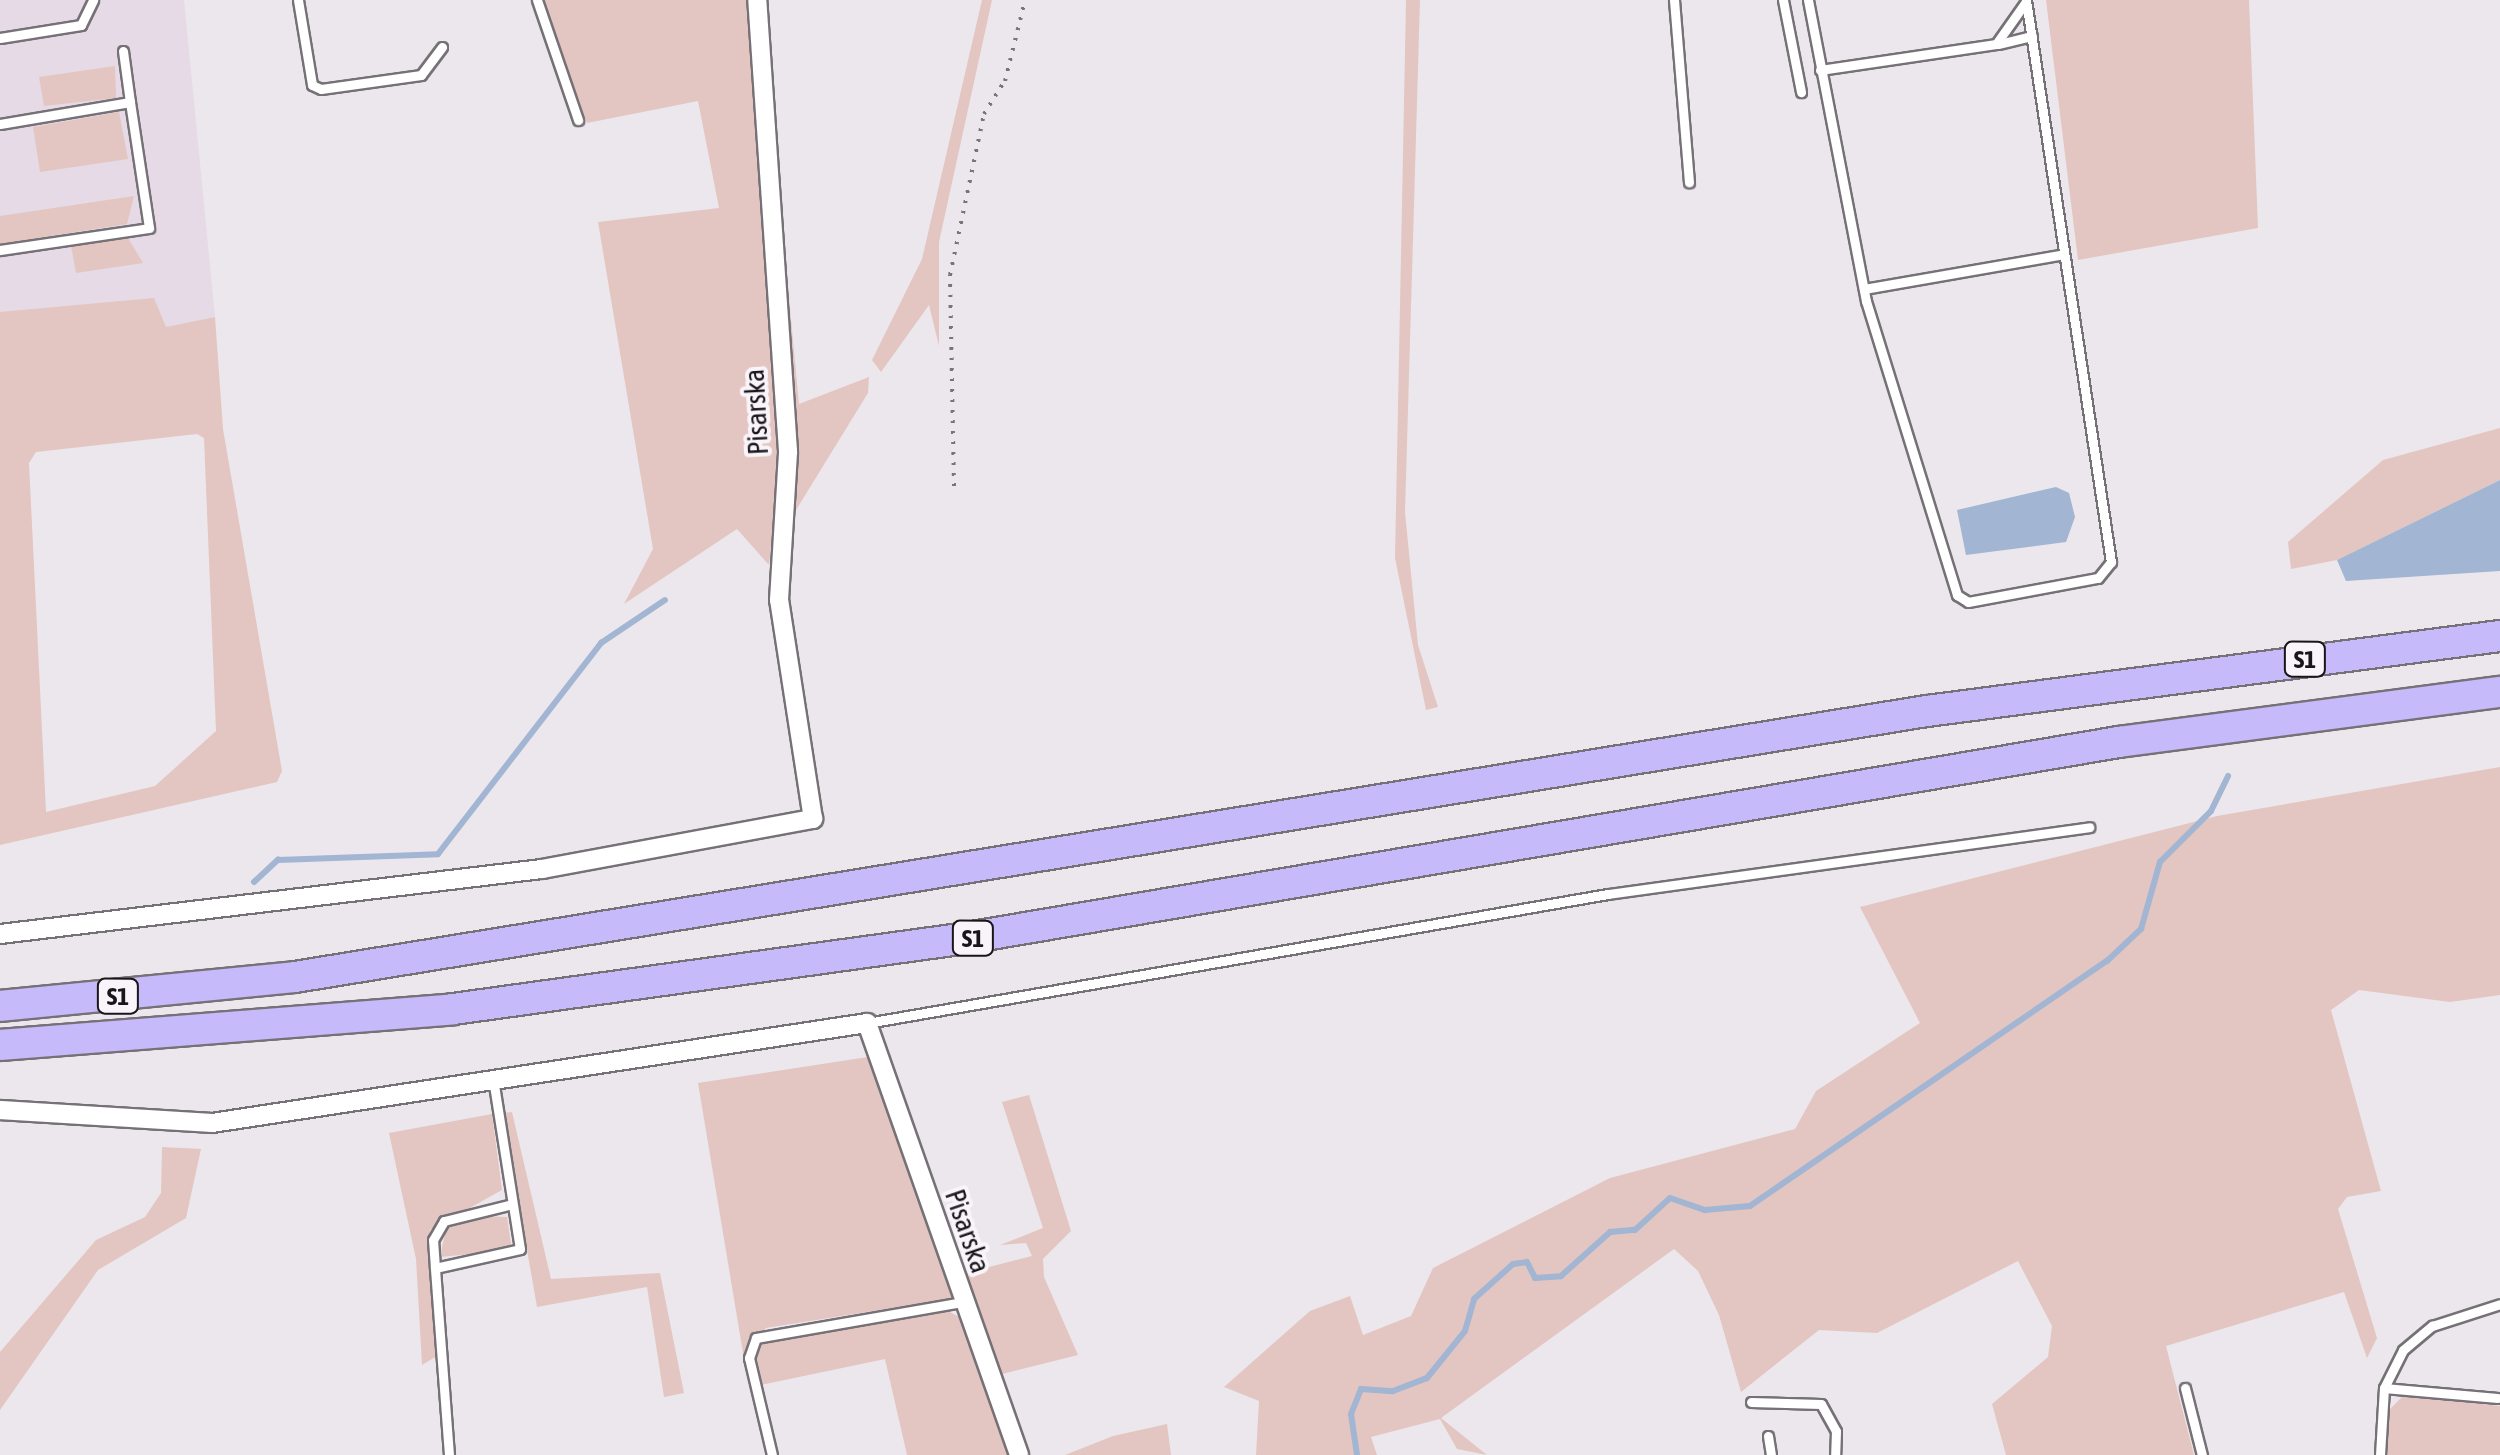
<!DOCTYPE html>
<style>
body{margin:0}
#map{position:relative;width:2500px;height:1455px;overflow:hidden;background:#ece7ec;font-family:"Asap Condensed",sans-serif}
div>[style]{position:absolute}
.built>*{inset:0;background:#e5dae5}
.green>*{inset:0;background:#e3c6c1}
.water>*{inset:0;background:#a2b5d3}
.stream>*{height:6px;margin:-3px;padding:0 3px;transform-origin:3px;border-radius:3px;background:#a2b5d3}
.path>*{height:4px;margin-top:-2px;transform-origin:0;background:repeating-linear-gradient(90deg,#787478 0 2.5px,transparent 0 10.5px)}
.roads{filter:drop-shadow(2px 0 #767176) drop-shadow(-2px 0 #767176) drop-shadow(0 2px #767176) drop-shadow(0 -2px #767176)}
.lane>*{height:9px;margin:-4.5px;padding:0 4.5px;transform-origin:4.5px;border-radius:4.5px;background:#fff}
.street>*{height:18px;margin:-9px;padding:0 9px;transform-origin:9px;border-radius:9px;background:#fff}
.highway>*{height:30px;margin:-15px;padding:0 15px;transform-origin:15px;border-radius:15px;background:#c6bafb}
span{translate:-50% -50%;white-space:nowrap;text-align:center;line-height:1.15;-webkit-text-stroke:8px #f9f4fa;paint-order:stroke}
.shield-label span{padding:2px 8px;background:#f9f4fa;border:2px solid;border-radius:8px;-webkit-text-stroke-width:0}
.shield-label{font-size:25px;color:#181618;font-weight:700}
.street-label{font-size:28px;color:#181618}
</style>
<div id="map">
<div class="built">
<i style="clip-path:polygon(0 0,184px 0,215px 317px,0 362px)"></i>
</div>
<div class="green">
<i style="clip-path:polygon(543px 0,750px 0,781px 457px,769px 565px,737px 529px,624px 604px,653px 549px,598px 222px,719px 208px,698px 101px,587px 123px)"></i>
<i style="clip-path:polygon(761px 0,799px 404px,869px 377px,868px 393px,785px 528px)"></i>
<i style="clip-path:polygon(982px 0,992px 0,939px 242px,939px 346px,929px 305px,881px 372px,872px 360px,922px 259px)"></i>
<i style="clip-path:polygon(1406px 0,1420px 0,1405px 512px,1418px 645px,1438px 707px,1426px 710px,1395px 558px)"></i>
<i style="clip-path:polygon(2046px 0,2249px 0,2258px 228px,2078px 260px)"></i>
<i style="clip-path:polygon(115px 66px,116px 98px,44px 106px,39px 77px)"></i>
<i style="clip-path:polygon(119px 112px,128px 159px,40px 172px,33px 127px)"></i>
<i style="clip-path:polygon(134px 196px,127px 224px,0 244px,0 216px)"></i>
<i style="clip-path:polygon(128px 238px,143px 263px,76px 273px,71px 246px)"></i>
<i style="clip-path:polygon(evenodd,154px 298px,166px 327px,215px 317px,223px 429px,282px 771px,277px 782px,0 845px,0 312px,154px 298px,197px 434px,204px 438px,216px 731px,155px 786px,46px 812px,29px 463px,36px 452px,197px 434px)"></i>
<i style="clip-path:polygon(2500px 428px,2500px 480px,2337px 560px,2291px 569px,2288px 542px,2383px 460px)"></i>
<i style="clip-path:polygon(2500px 767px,2500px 995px,2450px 1002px,2359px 990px,2331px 1010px,2381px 1191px,2347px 1197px,2338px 1209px,2377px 1338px,2367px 1358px,2344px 1292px,2166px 1346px,2194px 1455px,2006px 1455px,1992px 1404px,2048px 1357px,2052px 1326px,2018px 1261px,1877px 1333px,1819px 1330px,1741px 1392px,1719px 1315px,1698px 1271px,1674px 1249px,1441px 1418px,1487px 1455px,1457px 1449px,1440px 1419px,1371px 1437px,1377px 1455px,1256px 1455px,1259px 1401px,1224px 1387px,1310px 1311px,1350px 1296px,1363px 1335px,1411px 1316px,1433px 1268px,1610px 1178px,1795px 1129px,1816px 1091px,1920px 1023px,1860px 907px,2217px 816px)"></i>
<i style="clip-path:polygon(874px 1056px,955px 1298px,766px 1328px,744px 1359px,698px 1083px)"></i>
<i style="clip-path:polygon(1029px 1095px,1071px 1231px,1043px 1259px,1044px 1277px,1078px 1355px,994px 1376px,962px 1274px,1032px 1256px,1026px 1243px,1000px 1245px,1043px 1228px,1002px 1102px)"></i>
<i style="clip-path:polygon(512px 1112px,551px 1279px,660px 1273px,684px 1393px,664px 1397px,647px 1287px,537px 1307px,503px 1113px)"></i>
<i style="clip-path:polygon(492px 1114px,502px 1190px,430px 1230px,437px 1356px,422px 1365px,416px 1259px,389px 1133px)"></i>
<i style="clip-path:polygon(162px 1147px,201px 1149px,186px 1218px,98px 1270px,0 1410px,0 1352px,96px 1240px,145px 1217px,161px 1193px)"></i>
<i style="clip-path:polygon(480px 1216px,507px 1217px,512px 1250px,440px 1257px,446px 1228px)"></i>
<i style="clip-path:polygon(946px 1310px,963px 1319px,1013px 1455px,907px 1455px,885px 1359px,761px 1385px,753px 1352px,762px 1339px)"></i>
<i style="clip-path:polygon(2404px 1395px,2500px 1406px,2500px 1455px,2385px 1455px,2388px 1411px)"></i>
<i style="clip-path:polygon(1167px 1424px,1171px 1455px,1065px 1455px,1113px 1436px)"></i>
</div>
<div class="water">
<i style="clip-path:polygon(2500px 480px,2500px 571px,2346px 581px,2337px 560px)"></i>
<i style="clip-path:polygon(2056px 487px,2069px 493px,2075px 517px,2066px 542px,1966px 555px,1957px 510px)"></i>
</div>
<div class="stream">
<i style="left:254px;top:882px;width:33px;rotate:-43deg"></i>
<i style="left:278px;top:860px;width:160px;rotate:-2.1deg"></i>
<i style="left:438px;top:854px;width:267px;rotate:-52.3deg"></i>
<i style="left:601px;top:643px;width:77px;rotate:-33.9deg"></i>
<i style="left:1357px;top:1455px;width:41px;rotate:-98.3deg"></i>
<i style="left:1351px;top:1414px;width:27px;rotate:-68deg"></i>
<i style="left:1361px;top:1389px;width:32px;rotate:4deg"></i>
<i style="left:1393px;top:1391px;width:36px;rotate:-21deg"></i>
<i style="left:1427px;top:1378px;width:60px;rotate:-51deg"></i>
<i style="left:1465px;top:1331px;width:33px;rotate:-74deg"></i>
<i style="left:1474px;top:1299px;width:52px;rotate:-41.9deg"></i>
<i style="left:1513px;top:1264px;width:14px;rotate:-8deg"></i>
<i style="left:1527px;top:1262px;width:18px;rotate:63deg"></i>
<i style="left:1535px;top:1278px;width:26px;rotate:-4deg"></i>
<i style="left:1561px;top:1276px;width:66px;rotate:-41.9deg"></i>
<i style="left:1610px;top:1232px;width:25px;rotate:-5deg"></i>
<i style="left:1635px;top:1230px;width:47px;rotate:-42.4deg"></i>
<i style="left:1670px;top:1198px;width:37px;rotate:19deg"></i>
<i style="left:1705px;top:1210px;width:45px;rotate:-5.1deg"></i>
<i style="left:1750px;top:1206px;width:433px;rotate:-34.5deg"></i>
<i style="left:2107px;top:961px;width:47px;rotate:-43.3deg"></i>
<i style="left:2141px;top:929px;width:70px;rotate:-74.2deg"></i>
<i style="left:2160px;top:862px;width:72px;rotate:-45deg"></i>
<i style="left:2211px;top:811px;width:39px;rotate:-64deg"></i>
</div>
<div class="path">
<i style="left:954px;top:486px;width:211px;rotate:-91.1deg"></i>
<i style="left:950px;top:275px;width:165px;rotate:-78.1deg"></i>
<i style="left:984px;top:114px;width:39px;rotate:-58deg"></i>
<i style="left:1005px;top:81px;width:83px;rotate:-76.1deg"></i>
</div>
<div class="roads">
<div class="lane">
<i style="left:298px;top:0;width:86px;rotate:80.6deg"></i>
<i style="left:312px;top:85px;width:10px;rotate:24deg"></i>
<i style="left:321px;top:89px;width:101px;rotate:-8deg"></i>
<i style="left:421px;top:75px;width:35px;rotate:-53deg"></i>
<i style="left:537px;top:0;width:127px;rotate:71.1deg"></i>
<i style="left:1674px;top:0;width:183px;rotate:85.3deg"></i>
<i style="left:1783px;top:0;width:94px;rotate:78.9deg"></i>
<i style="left:1808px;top:0;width:307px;rotate:79.1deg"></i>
<i style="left:1866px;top:301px;width:308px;rotate:72.8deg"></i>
<i style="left:1957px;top:595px;width:13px;rotate:32deg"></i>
<i style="left:1968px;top:602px;width:132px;rotate:-10.5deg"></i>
<i style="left:2098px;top:578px;width:21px;rotate:-51deg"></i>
<i style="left:2111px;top:562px;width:568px;rotate:-98.6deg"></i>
<i style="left:0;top:38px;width:82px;rotate:-9.1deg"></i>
<i style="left:81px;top:25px;width:28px;rotate:-64deg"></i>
<i style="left:1999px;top:44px;width:34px;rotate:-14deg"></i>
<i style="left:123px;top:51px;width:51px;rotate:82.2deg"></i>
<i style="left:1820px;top:70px;width:178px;rotate:-8.4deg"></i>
<i style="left:1996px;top:44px;width:50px;rotate:-54.7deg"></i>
<i style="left:0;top:124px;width:132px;rotate:-9.6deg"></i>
<i style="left:130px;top:102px;width:127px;rotate:81.4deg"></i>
<i style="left:149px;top:228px;width:151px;rotate:171.6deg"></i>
<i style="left:1864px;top:289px;width:203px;rotate:-9.9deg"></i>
<i style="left:867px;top:1023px;width:752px;rotate:-9.88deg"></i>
<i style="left:1608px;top:894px;width:486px;rotate:-7.9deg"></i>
<i style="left:435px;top:1268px;width:28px;rotate:-94deg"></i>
<i style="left:433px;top:1240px;width:22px;rotate:-60deg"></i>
<i style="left:444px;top:1221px;width:66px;rotate:-14deg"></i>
<i style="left:2185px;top:1388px;width:69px;rotate:75.8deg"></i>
<i style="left:2384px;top:1388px;width:114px;rotate:5deg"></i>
<i style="left:1751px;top:1402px;width:70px;rotate:1.6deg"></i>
<i style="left:1821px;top:1404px;width:31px;rotate:61deg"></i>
<i style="left:1836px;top:1431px;width:24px;rotate:92deg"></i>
<i style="left:1768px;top:1436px;width:19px;rotate:81deg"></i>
<i style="left:449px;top:1455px;width:188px;rotate:-94.3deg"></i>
<i style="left:435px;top:1268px;width:87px;rotate:-12.6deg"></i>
<i style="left:520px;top:1249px;width:166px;rotate:-99deg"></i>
<i style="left:772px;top:1455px;width:100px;rotate:-103.3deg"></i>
<i style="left:749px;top:1358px;width:21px;rotate:-71deg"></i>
<i style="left:756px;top:1338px;width:210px;rotate:-9.9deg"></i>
<i style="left:2380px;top:1455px;width:67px;rotate:-86.6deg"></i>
<i style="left:2384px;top:1388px;width:42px;rotate:-63.4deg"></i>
<i style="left:2403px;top:1350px;width:38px;rotate:-40deg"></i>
<i style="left:2432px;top:1326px;width:71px;rotate:-17.9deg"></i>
</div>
<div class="street">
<i style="left:0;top:934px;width:546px;rotate:-6.84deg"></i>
<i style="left:542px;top:869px;width:276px;rotate:-10.5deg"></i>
<i style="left:813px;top:819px;width:222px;rotate:-98.8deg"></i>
<i style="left:779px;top:600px;width:149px;rotate:-86.5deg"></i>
<i style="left:788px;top:451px;width:452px;rotate:-93.9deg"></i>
<i style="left:0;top:1110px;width:212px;rotate:3.5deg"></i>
<i style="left:212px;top:1123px;width:663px;rotate:-8.68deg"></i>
<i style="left:867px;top:1023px;width:458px;rotate:70.6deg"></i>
</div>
<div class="highway">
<i style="left:0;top:1006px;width:296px;rotate:-5.6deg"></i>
<i style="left:295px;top:977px;width:1654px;rotate:-9.26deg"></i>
<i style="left:1927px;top:711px;width:578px;rotate:-7.46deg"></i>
<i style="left:0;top:1045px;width:454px;rotate:-4.5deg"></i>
<i style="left:453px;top:1009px;width:519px;rotate:-7.86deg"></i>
<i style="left:967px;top:938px;width:1169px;rotate:-9.66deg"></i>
<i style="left:2119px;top:742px;width:384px;rotate:-7.5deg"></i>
</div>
</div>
<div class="shield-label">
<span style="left:2305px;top:659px">S1</span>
<span style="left:973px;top:938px">S1</span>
<span style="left:118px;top:996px">S1</span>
</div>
<div class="street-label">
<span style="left:756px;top:412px;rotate:-93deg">Pisarska</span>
<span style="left:968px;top:1231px;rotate:71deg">Pisarska</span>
</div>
</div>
